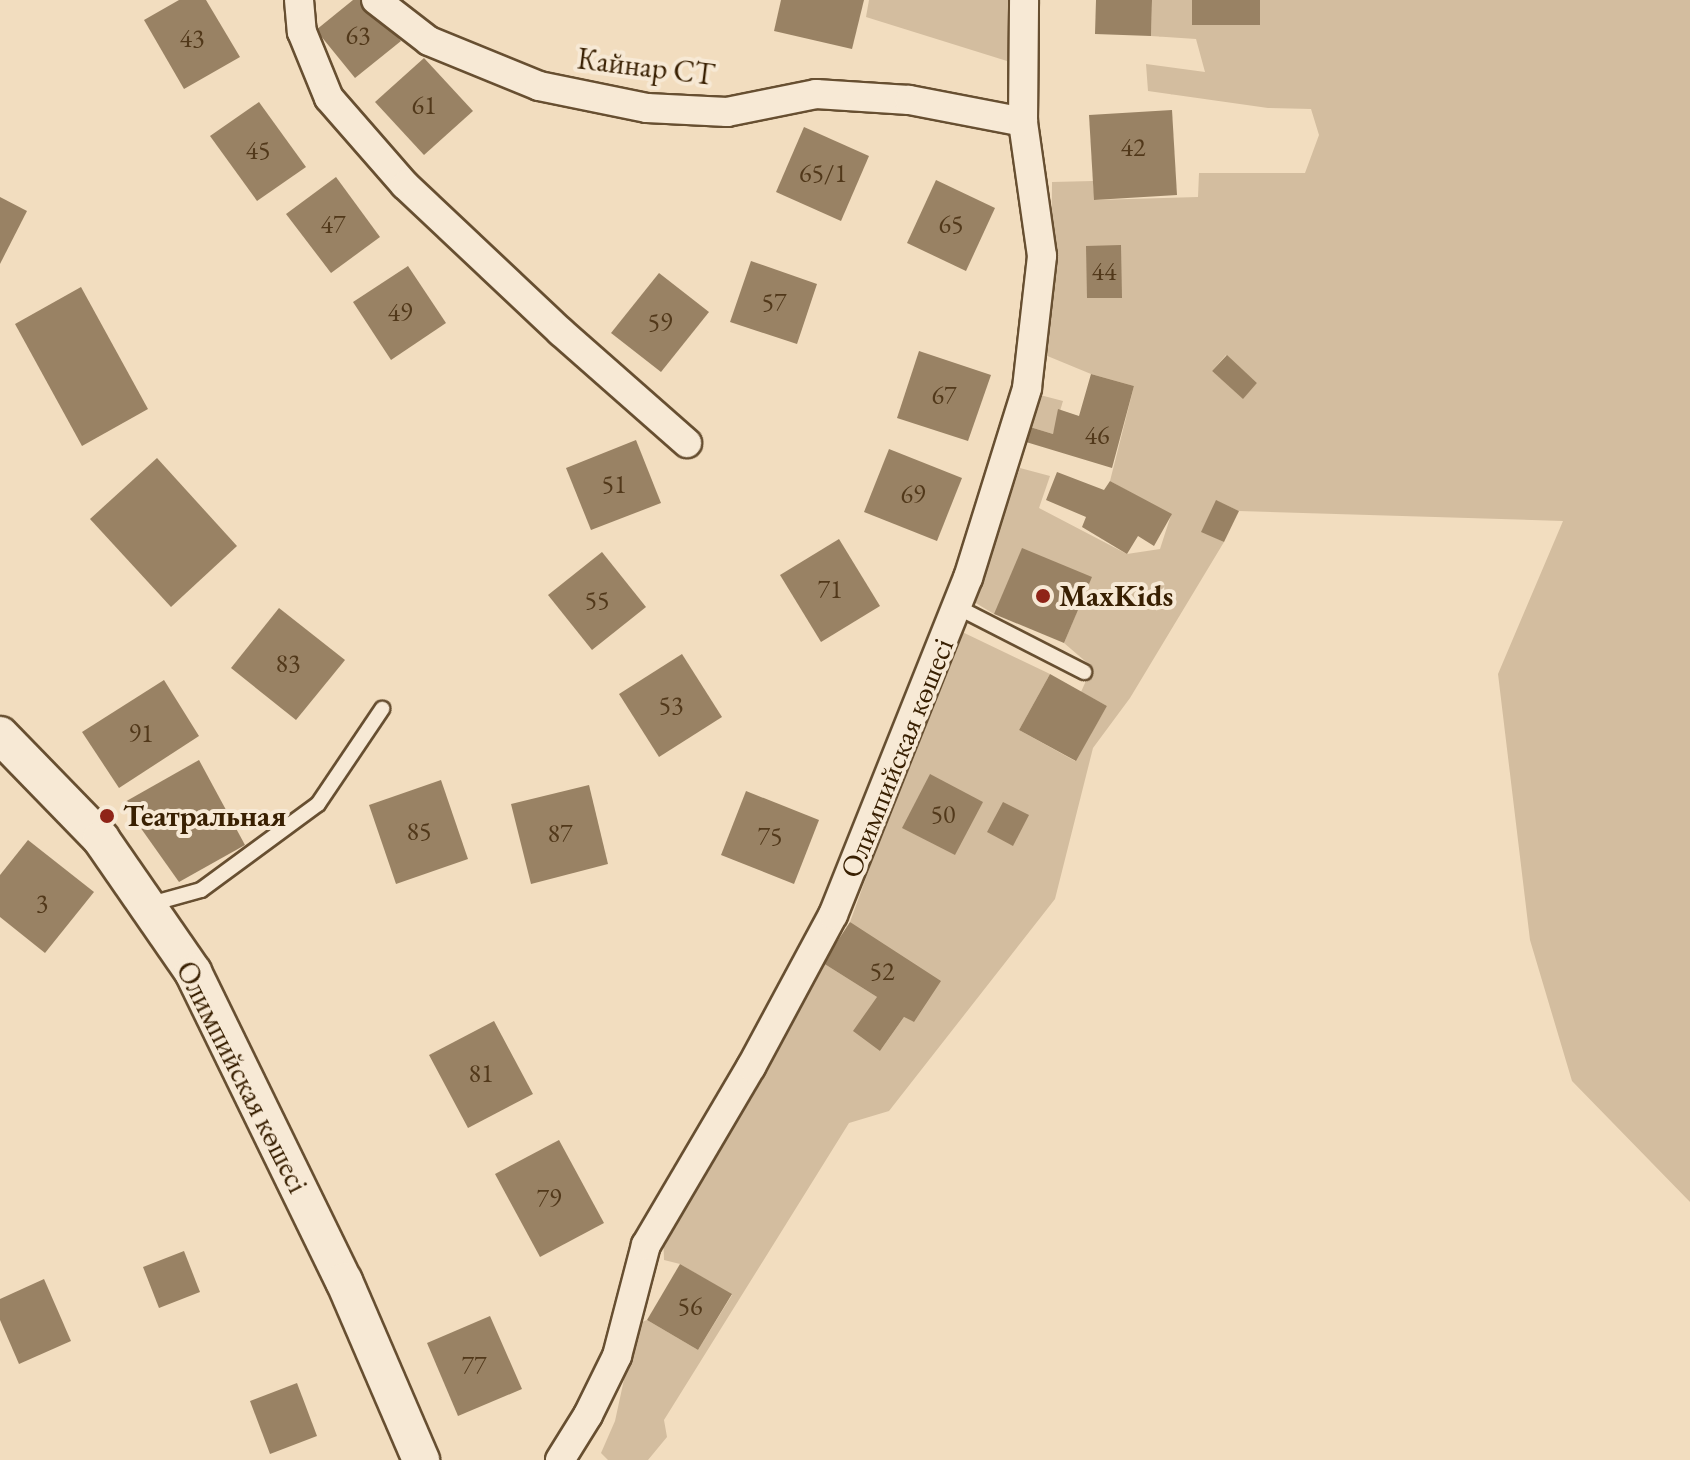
<!DOCTYPE html>
<meta charset="utf-8">
<style>
body{margin:0}
#map{position:relative;width:1690px;height:1460px;overflow:hidden;background:#f2ddbf;font-family:"EB Garamond",serif}
div>[style]{position:absolute}
.green>*{inset:0;background:#d3bd9f}
.building>*{inset:0;background:#998264}
.roads{filter:drop-shadow(2px 0 #674f31) drop-shadow(-2px 0 #674f31) drop-shadow(0 2px #674f31) drop-shadow(0 -2px #674f31)}
.service>*{height:14px;margin:-7px;padding:0 7px;transform-origin:7px;border-radius:7px;background:#f7e9d5}
.minor>*{height:28px;margin:-14px;padding:0 14px;transform-origin:14px;border-radius:14px;background:#f7e9d5}
.tertiary>*{height:36px;margin:-18px;padding:0 18px;transform-origin:18px;border-radius:18px;background:#f7e9d5}
.dots>*{width:22px;height:22px;translate:-50% -50%;box-sizing:border-box;border:4px solid #f7e9d5;border-radius:50%}
span{translate:-50% -50%;white-space:nowrap;text-align:center;line-height:1.15;-webkit-text-stroke:8px #f7e9d5;paint-order:stroke}
.number-label{font-size:26px;color:#51381a}
.number-label span{-webkit-text-stroke-width:0}
.street-label{font-size:30px;color:#392002}
.poi-label{font-size:30px;color:#392002;font-weight:700}
.left{translate:0 -50%;text-align:left}
</style>
<div id="map">
<div class="green">
<i style="clip-path:polygon(869px 0,1015px 0,1007px 61px,866px 17px)"></i>
<i style="clip-path:polygon(evenodd,1152px 0,1690px 0,1690px 1202px,1572px 1081px,1530px 940px,1498px 674px,1563px 521px,1239px 511px,1217px 501px,1202px 531px,1224px 542px,1130px 698px,1093px 748px,1055px 899px,889px 1111px,849px 1123px,664px 1420px,667px 1437px,648px 1460px,608px 1460px,601px 1453px,615px 1421px,636px 1324px,647px 1320px,698px 1350px,732px 1295px,680px 1264px,664px 1260px,663px 1230px,769px 1061px,823px 963px,877px 997px,880px 1051px,904px 1017px,914px 1022px,850px 922px,956px 629px,1050px 674px,1019px 730px,1075px 761px,1107px 706px,1081px 692px,1092px 667px,1064px 643px,1091px 578px,994px 614px,974px 602px,1020px 468px,1050px 476px,1039px 508px,1127px 554px,1160px 549px,1171px 515px,1110px 481px,1134px 386px,1091px 374px,1045px 355px,1051px 299px,1052px 182px,1093px 181px,1095px 200px,1198px 197px,1199px 173px,1305px 173px,1319px 135px,1311px 109px,1268px 108px,1148px 91px,1146px 64px,1205px 72px,1196px 39px,1151px 36px,1152px 0,1226px 355px,1257px 383px,1243px 398px,1212px 371px,1226px 355px)"></i>
<i style="clip-path:polygon(1040px 395px,1063px 401px,1053px 434px,1030px 427px)"></i>
</div>
<div class="building">
<i style="clip-path:polygon(179px 0,206px 0,240px 57px,184px 89px,144px 20px)"></i>
<i style="clip-path:polygon(353px 0,368px 0,401px 41px,355px 78px,316px 30px)"></i>
<i style="clip-path:polygon(781px 0,864px 0,852px 49px,774px 31px)"></i>
<i style="clip-path:polygon(1096px 0,1152px 0,1151px 36px,1095px 34px)"></i>
<i style="clip-path:polygon(1192px 0,1260px 0,1260px 25px,1192px 25px)"></i>
<i style="clip-path:polygon(424px 58px,473px 111px,424px 155px,375px 102px)"></i>
<i style="clip-path:polygon(259px 102px,306px 167px,257px 201px,210px 136px)"></i>
<i style="clip-path:polygon(1172px 110px,1177px 195px,1094px 200px,1089px 115px)"></i>
<i style="clip-path:polygon(804px 127px,869px 156px,841px 221px,776px 192px)"></i>
<i style="clip-path:polygon(336px 177px,380px 237px,331px 273px,286px 214px)"></i>
<i style="clip-path:polygon(936px 180px,995px 208px,966px 271px,907px 243px)"></i>
<i style="clip-path:polygon(0 197px,27px 211px,0 264px)"></i>
<i style="clip-path:polygon(1121px 245px,1122px 298px,1087px 298px,1086px 246px)"></i>
<i style="clip-path:polygon(751px 261px,817px 284px,797px 344px,730px 322px)"></i>
<i style="clip-path:polygon(408px 266px,446px 323px,391px 360px,353px 302px)"></i>
<i style="clip-path:polygon(659px 273px,709px 312px,661px 372px,611px 333px)"></i>
<i style="clip-path:polygon(81px 287px,148px 409px,82px 446px,15px 324px)"></i>
<i style="clip-path:polygon(919px 351px,991px 375px,968px 441px,897px 418px)"></i>
<i style="clip-path:polygon(1227px 355px,1257px 383px,1243px 399px,1212px 371px)"></i>
<i style="clip-path:polygon(1091px 374px,1134px 386px,1112px 468px,1026px 442px,1030px 427px,1053px 434px,1058px 409px,1079px 416px)"></i>
<i style="clip-path:polygon(636px 440px,661px 503px,591px 530px,566px 468px)"></i>
<i style="clip-path:polygon(889px 449px,962px 478px,937px 541px,864px 512px)"></i>
<i style="clip-path:polygon(157px 458px,237px 546px,171px 607px,90px 519px)"></i>
<i style="clip-path:polygon(1057px 472px,1104px 490px,1110px 481px,1172px 514px,1154px 546px,1138px 536px,1127px 554px,1082px 527px,1086px 517px,1046px 500px)"></i>
<i style="clip-path:polygon(1216px 500px,1239px 511px,1224px 542px,1201px 532px)"></i>
<i style="clip-path:polygon(839px 539px,880px 606px,821px 642px,780px 575px)"></i>
<i style="clip-path:polygon(1022px 548px,1092px 577px,1064px 643px,994px 614px)"></i>
<i style="clip-path:polygon(602px 552px,646px 607px,592px 650px,548px 595px)"></i>
<i style="clip-path:polygon(279px 608px,345px 660px,296px 720px,231px 668px)"></i>
<i style="clip-path:polygon(682px 654px,722px 717px,659px 757px,619px 694px)"></i>
<i style="clip-path:polygon(1050px 674px,1107px 706px,1076px 761px,1019px 730px)"></i>
<i style="clip-path:polygon(164px 680px,199px 736px,119px 788px,82px 732px)"></i>
<i style="clip-path:polygon(199px 760px,245px 845px,179px 882px,123px 803px)"></i>
<i style="clip-path:polygon(930px 774px,983px 802px,955px 855px,902px 828px)"></i>
<i style="clip-path:polygon(441px 780px,468px 859px,396px 884px,369px 805px)"></i>
<i style="clip-path:polygon(589px 785px,608px 864px,531px 884px,511px 804px)"></i>
<i style="clip-path:polygon(746px 791px,819px 820px,794px 884px,721px 855px)"></i>
<i style="clip-path:polygon(1003px 802px,1029px 815px,1013px 846px,987px 832px)"></i>
<i style="clip-path:polygon(28px 840px,94px 892px,45px 953px,0 917px,0 875px)"></i>
<i style="clip-path:polygon(850px 922px,941px 981px,914px 1022px,904px 1017px,880px 1051px,853px 1031px,877px 997px,823px 963px)"></i>
<i style="clip-path:polygon(494px 1021px,533px 1094px,468px 1128px,429px 1055px)"></i>
<i style="clip-path:polygon(559px 1140px,604px 1223px,540px 1257px,495px 1174px)"></i>
<i style="clip-path:polygon(184px 1251px,200px 1292px,159px 1308px,143px 1267px)"></i>
<i style="clip-path:polygon(680px 1264px,732px 1294px,698px 1350px,647px 1320px)"></i>
<i style="clip-path:polygon(44px 1279px,71px 1341px,19px 1364px,0 1320px,0 1299px)"></i>
<i style="clip-path:polygon(490px 1316px,522px 1389px,458px 1416px,427px 1343px)"></i>
<i style="clip-path:polygon(297px 1383px,317px 1436px,270px 1454px,250px 1401px)"></i>
</div>
<div class="roads">
<div class="service">
<i style="left:957px;top:607px;width:143px;rotate:27.1deg"></i>
<i style="left:147px;top:905px;width:56px;rotate:-15.5deg"></i>
<i style="left:201px;top:890px;width:145px;rotate:-36.3deg"></i>
<i style="left:318px;top:804px;width:115px;rotate:-56deg"></i>
</div>
<div class="minor">
<i style="left:299px;top:0;width:32px;rotate:85deg"></i>
<i style="left:302px;top:32px;width:71px;rotate:67.8deg"></i>
<i style="left:329px;top:98px;width:116px;rotate:48.9deg"></i>
<i style="left:405px;top:185px;width:214px;rotate:43.3deg"></i>
<i style="left:561px;top:332px;width:168px;rotate:41.4deg"></i>
<i style="left:376px;top:0;width:67px;rotate:37.7deg"></i>
<i style="left:429px;top:41px;width:119px;rotate:22.2deg"></i>
<i style="left:539px;top:86px;width:110px;rotate:11.5deg"></i>
<i style="left:647px;top:108px;width:80px;rotate:2.9deg"></i>
<i style="left:727px;top:112px;width:91px;rotate:-11.4deg"></i>
<i style="left:816px;top:94px;width:93px;rotate:3.7deg"></i>
<i style="left:909px;top:100px;width:116px;rotate:10.9deg"></i>
<i style="left:560px;top:1460px;width:53px;rotate:-58.1deg"></i>
<i style="left:588px;top:1415px;width:66px;rotate:-63.8deg"></i>
<i style="left:617px;top:1356px;width:115px;rotate:-75.4deg"></i>
<i style="left:646px;top:1245px;width:207px;rotate:-59.5deg"></i>
<i style="left:751px;top:1067px;width:173px;rotate:-61.7deg"></i>
<i style="left:833px;top:915px;width:363px;rotate:-68.2deg"></i>
<i style="left:968px;top:578px;width:199px;rotate:-72.7deg"></i>
<i style="left:1027px;top:388px;width:133px;rotate:-83.5deg"></i>
<i style="left:1042px;top:256px;width:135px;rotate:-98.1deg"></i>
<i style="left:1023px;top:122px;width:122px;rotate:-89.5deg"></i>
</div>
<div class="tertiary">
<i style="left:0;top:735px;width:145px;rotate:45.8deg"></i>
<i style="left:101px;top:839px;width:162px;rotate:55.3deg"></i>
<i style="left:193px;top:972px;width:344px;rotate:64deg"></i>
<i style="left:344px;top:1281px;width:195px;rotate:66.7deg"></i>
</div>
</div>
<div class="dots">
<i style="left:1043px;top:596px;background:#8f2418"></i>
<i style="left:107px;top:816px;background:#8f2418"></i>
</div>
<div class="number-label">
<span style="left:358px;top:36px">63</span>
<span style="left:192px;top:39px">43</span>
<span style="left:424px;top:106px">61</span>
<span style="left:1133px;top:148px">42</span>
<span style="left:258px;top:151px">45</span>
<span style="left:823px;top:174px">65/1</span>
<span style="left:333px;top:225px">47</span>
<span style="left:951px;top:225px">65</span>
<span style="left:1104px;top:272px">44</span>
<span style="left:774px;top:303px">57</span>
<span style="left:400px;top:313px">49</span>
<span style="left:660px;top:323px">59</span>
<span style="left:944px;top:396px">67</span>
<span style="left:1097px;top:436px">46</span>
<span style="left:614px;top:485px">51</span>
<span style="left:913px;top:495px">69</span>
<span style="left:830px;top:590px">71</span>
<span style="left:597px;top:601px">55</span>
<span style="left:288px;top:664px">83</span>
<span style="left:671px;top:706px">53</span>
<span style="left:141px;top:734px">91</span>
<span style="left:943px;top:815px">50</span>
<span style="left:419px;top:832px">85</span>
<span style="left:560px;top:834px">87</span>
<span style="left:770px;top:837px">75</span>
<span style="left:42px;top:904px">3</span>
<span style="left:882px;top:972px">52</span>
<span style="left:481px;top:1074px">81</span>
<span style="left:549px;top:1199px">79</span>
<span style="left:690px;top:1307px">56</span>
<span style="left:474px;top:1366px">77</span>
</div>
<div class="street-label">
<span style="left:646px;top:67px;rotate:7deg">Кайнар СТ</span>
<span style="left:897px;top:758px;rotate:-68deg">Олимпийская көшесі</span>
<span style="left:242px;top:1077px;rotate:63deg">Олимпийская көшесі</span>
</div>
<div class="poi-label">
<span class="left" style="left:1059px;top:596px">MaxKids</span>
<span class="left" style="left:123px;top:816px">Театральная</span>
</div>
</div>
